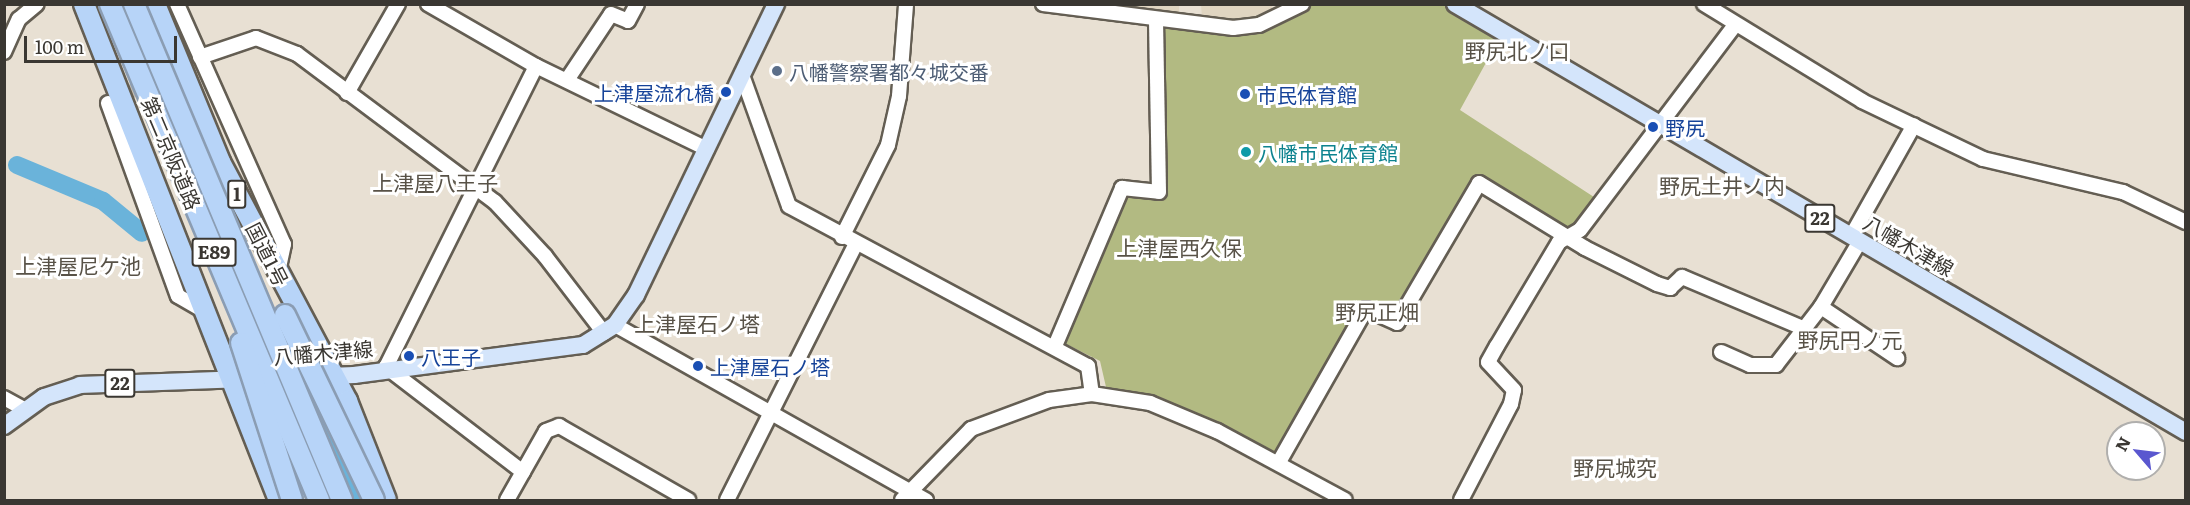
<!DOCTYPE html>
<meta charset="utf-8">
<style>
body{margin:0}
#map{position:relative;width:2190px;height:505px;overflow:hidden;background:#e8e0d3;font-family:Literata,"Noto Sans JP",serif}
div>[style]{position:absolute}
.built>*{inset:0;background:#e0d5c1}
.green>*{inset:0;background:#b2ba82}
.river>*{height:18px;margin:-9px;padding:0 9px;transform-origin:9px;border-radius:9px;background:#6ab3da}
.minor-tunnel>*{height:14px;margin-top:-7px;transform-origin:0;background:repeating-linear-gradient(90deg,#c5beb3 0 14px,transparent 0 21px)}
.roads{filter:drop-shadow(2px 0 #645e53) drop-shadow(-2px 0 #645e53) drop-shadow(0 2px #645e53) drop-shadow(0 -2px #645e53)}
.minor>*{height:14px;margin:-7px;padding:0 7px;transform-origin:7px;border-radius:7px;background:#fff}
.major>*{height:16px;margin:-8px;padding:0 8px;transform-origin:8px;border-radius:8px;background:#d4e5fb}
.highway>*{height:20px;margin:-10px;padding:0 10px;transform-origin:10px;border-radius:10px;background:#b7d4f8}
.bridges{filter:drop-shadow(2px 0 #8b9db3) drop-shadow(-2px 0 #8b9db3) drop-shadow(0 2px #8b9db3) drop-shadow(0 -2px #8b9db3)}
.highway-bridge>*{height:20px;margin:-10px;padding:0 10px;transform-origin:10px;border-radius:10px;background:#b7d4f8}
.dots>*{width:16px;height:16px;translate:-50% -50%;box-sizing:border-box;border:3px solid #fff;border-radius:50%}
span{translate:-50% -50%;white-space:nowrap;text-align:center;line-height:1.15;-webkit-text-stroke:6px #fff;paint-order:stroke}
.shield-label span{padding:2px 4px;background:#fff;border:2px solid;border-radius:4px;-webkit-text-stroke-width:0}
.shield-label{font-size:18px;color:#3a3732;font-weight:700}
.service-label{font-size:20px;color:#4e5e75}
.left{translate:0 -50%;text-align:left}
.transit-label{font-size:20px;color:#164399}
.right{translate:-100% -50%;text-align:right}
.culture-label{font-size:20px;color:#0d838f}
.street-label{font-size:20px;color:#3a3732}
.neighbourhood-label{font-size:21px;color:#585247}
.frame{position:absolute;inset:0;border:6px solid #3a3732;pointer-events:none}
.north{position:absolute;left:2106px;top:421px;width:60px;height:60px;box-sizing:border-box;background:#fff;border:2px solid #b0afad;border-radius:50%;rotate:298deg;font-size:16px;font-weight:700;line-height:24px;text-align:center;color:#3a3732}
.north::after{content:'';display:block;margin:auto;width:21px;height:27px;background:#5a57cf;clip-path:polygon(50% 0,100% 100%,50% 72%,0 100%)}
.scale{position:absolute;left:24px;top:36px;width:153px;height:27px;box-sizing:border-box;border:3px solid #3a3732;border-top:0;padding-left:8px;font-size:18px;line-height:21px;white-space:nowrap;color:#3a3732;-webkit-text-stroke:4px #fff;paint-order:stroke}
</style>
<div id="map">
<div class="built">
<i style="clip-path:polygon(1126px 5px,1179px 5px,1179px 16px,1126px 10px)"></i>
<i style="clip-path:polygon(1201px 5px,1272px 5px,1272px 10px,1237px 22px,1202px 17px)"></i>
</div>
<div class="green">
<i style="clip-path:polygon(1313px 5px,1443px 5px,1499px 39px,1460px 110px,1597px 199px,1574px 232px,1479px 176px,1394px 316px,1367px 304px,1277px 453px,1162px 399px,1106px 387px,1100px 361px,1062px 342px,1124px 195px,1163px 197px,1161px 25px,1276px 24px)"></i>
</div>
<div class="river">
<i style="left:17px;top:165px;width:93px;rotate:22.7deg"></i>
<i style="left:103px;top:201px;width:50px;rotate:39.4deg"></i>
<i style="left:245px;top:308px;width:46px;rotate:52.9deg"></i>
<i style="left:304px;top:394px;width:66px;rotate:58deg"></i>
<i style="left:339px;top:450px;width:54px;rotate:67.2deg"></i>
</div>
<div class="minor-tunnel">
<i style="left:112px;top:101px;width:98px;rotate:-26.6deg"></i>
</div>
<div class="roads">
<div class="minor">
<i style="left:177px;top:4px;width:263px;rotate:66deg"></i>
<i style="left:284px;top:244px;width:30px;rotate:102deg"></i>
<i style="left:428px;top:4px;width:125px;rotate:29.9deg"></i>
<i style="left:536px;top:66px;width:190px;rotate:25.9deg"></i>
<i style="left:1043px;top:4px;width:192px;rotate:7.2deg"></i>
<i style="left:1233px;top:28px;width:26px;rotate:-7deg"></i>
<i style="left:1259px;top:25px;width:48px;rotate:-26deg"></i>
<i style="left:1704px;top:4px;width:185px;rotate:31.5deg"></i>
<i style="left:1862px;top:101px;width:134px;rotate:25.6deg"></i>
<i style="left:1983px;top:159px;width:144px;rotate:13.3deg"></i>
<i style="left:2123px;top:192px;width:70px;rotate:25.5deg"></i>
<i style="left:4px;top:52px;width:36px;rotate:-66deg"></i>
<i style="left:19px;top:19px;width:23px;rotate:-40deg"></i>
<i style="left:200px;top:57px;width:59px;rotate:-18.7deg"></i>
<i style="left:256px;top:38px;width:44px;rotate:21.3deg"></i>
<i style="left:297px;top:54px;width:247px;rotate:36.8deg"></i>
<i style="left:495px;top:202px;width:74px;rotate:47.2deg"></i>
<i style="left:545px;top:256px;width:97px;rotate:52.5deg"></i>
<i style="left:742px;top:75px;width:139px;rotate:70.3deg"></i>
<i style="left:789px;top:206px;width:339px;rotate:28.2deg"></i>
<i style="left:1088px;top:366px;width:28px;rotate:82deg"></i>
<i style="left:567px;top:80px;width:79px;rotate:-56.3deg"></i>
<i style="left:611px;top:14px;width:18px;rotate:22deg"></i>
<i style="left:628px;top:21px;width:19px;rotate:-62deg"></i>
<i style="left:347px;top:93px;width:103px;rotate:-60.2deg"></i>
<i style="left:108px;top:103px;width:205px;rotate:70.1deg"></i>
<i style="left:178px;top:296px;width:32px;rotate:30deg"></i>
<i style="left:1852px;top:235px;width:126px;rotate:-60.6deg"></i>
<i style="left:842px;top:237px;width:103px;rotate:-63.4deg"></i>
<i style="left:888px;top:145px;width:50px;rotate:-77.3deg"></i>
<i style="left:899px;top:96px;width:92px;rotate:-85.6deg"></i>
<i style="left:1860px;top:241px;width:77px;rotate:120.6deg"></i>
<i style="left:1821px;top:307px;width:92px;rotate:33.9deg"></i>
<i style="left:615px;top:325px;width:357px;rotate:29.4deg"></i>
<i style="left:1055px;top:346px;width:172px;rotate:-67deg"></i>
<i style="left:1122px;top:188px;width:37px;rotate:6deg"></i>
<i style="left:1159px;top:192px;width:173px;rotate:-91deg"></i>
<i style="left:1721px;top:352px;width:32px;rotate:24deg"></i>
<i style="left:1750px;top:365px;width:26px"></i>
<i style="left:1776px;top:365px;width:73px;rotate:-52.2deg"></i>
<i style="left:4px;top:398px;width:23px;rotate:29deg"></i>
<i style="left:1279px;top:462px;width:176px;rotate:-60.4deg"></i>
<i style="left:1366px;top:309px;width:34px;rotate:24deg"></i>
<i style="left:1397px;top:323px;width:162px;rotate:-59.6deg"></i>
<i style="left:1479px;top:183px;width:124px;rotate:31.5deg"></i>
<i style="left:1585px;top:248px;width:80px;rotate:26.6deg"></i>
<i style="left:1657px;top:284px;width:14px;rotate:17deg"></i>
<i style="left:1670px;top:288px;width:16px;rotate:-43deg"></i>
<i style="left:1682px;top:277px;width:134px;rotate:22.9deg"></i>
<i style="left:523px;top:472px;width:173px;rotate:-142.5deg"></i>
<i style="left:386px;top:367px;width:336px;rotate:-63.5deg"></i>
<i style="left:507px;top:500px;width:79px;rotate:-60.5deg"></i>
<i style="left:546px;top:431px;width:14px;rotate:-21deg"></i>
<i style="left:559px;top:426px;width:149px;rotate:29.8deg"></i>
<i style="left:727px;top:500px;width:285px;rotate:-63.3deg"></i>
<i style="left:902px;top:500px;width:99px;rotate:-45.8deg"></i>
<i style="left:971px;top:429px;width:83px;rotate:-20.4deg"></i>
<i style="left:1049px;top:400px;width:43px;rotate:-7.9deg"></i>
<i style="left:1092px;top:394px;width:59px;rotate:8.8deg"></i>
<i style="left:1150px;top:403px;width:73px;rotate:22.7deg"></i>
<i style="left:1217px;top:431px;width:145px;rotate:28.3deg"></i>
<i style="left:1461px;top:500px;width:108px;rotate:-62.5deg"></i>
<i style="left:1511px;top:404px;width:14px;rotate:-78deg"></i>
<i style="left:1514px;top:390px;width:38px;rotate:-133deg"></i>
<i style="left:1488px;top:362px;width:18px;rotate:-61deg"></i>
<i style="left:1497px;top:346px;width:121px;rotate:-59.2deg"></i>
<i style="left:1559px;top:242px;width:24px;rotate:-30deg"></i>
<i style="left:1580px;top:230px;width:257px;rotate:-52.9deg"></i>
</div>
<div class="major">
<i style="left:1455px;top:4px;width:847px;rotate:30.35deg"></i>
<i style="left:4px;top:426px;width:49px;rotate:-35.9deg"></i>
<i style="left:44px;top:397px;width:38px;rotate:-18deg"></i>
<i style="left:80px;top:385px;width:274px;rotate:-2.1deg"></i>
<i style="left:354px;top:375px;width:231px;rotate:-7.5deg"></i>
<i style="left:583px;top:345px;width:38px;rotate:-32deg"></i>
<i style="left:615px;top:325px;width:37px;rotate:-55deg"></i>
<i style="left:636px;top:295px;width:323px;rotate:-64.3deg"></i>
</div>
<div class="highway">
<i style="left:84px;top:4px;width:533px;rotate:68.54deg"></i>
<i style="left:155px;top:4px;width:171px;rotate:67.6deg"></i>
<i style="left:220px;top:162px;width:271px;rotate:62deg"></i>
<i style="left:347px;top:401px;width:106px;rotate:68.5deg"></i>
</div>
</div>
<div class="bridges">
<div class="highway-bridge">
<i style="left:110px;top:4px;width:538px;rotate:67.15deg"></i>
<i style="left:134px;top:4px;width:538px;rotate:67.25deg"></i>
<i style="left:285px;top:315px;width:205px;rotate:64.3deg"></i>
<i style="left:241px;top:343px;width:165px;rotate:72deg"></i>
</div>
</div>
<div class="dots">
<i style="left:777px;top:71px;background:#5c6f8a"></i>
<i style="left:726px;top:92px;background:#1a4fb4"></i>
<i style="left:1245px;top:94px;background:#1a4fb4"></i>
<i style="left:1653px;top:127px;background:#1a4fb4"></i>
<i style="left:1246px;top:152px;background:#0f9aa8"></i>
<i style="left:409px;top:356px;background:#1a4fb4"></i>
<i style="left:698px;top:366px;background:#1a4fb4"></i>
</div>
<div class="shield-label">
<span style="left:237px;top:194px">1</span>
<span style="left:1820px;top:218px">22</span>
<span style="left:214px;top:252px">E89</span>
<span style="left:120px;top:383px">22</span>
</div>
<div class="service-label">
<span class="left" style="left:789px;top:71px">八幡警察署都々城交番</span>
</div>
<div class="transit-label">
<span class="right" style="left:714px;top:92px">上津屋流れ橋</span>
<span class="left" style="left:1257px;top:94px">市民体育館</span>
<span class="left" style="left:1665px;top:127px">野尻</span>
<span class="left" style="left:421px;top:356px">八王子</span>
<span class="left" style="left:710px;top:366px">上津屋石ノ塔</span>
</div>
<div class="culture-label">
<span class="left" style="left:1258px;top:152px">八幡市民体育館</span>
</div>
<div class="street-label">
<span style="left:172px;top:153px;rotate:67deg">第二京阪道路</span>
<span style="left:1909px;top:245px;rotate:30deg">八幡木津線</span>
<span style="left:268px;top:254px;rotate:63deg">国道1号</span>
<span style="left:323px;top:352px;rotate:-5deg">八幡木津線</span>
</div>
<div class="neighbourhood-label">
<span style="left:1517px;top:50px">野尻北ノ口</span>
<span style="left:435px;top:182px">上津屋八王子</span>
<span style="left:1722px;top:185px">野尻土井ノ内</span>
<span style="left:1179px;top:247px">上津屋西久保</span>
<span style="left:78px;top:265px">上津屋尼ケ池</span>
<span style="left:1377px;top:311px">野尻正畑</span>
<span style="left:697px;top:323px">上津屋石ノ塔</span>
<span style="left:1850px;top:339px">野尻円ノ元</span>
<span style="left:1615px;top:467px">野尻城究</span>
</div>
<div class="frame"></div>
<div class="north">N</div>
<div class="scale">100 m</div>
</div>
